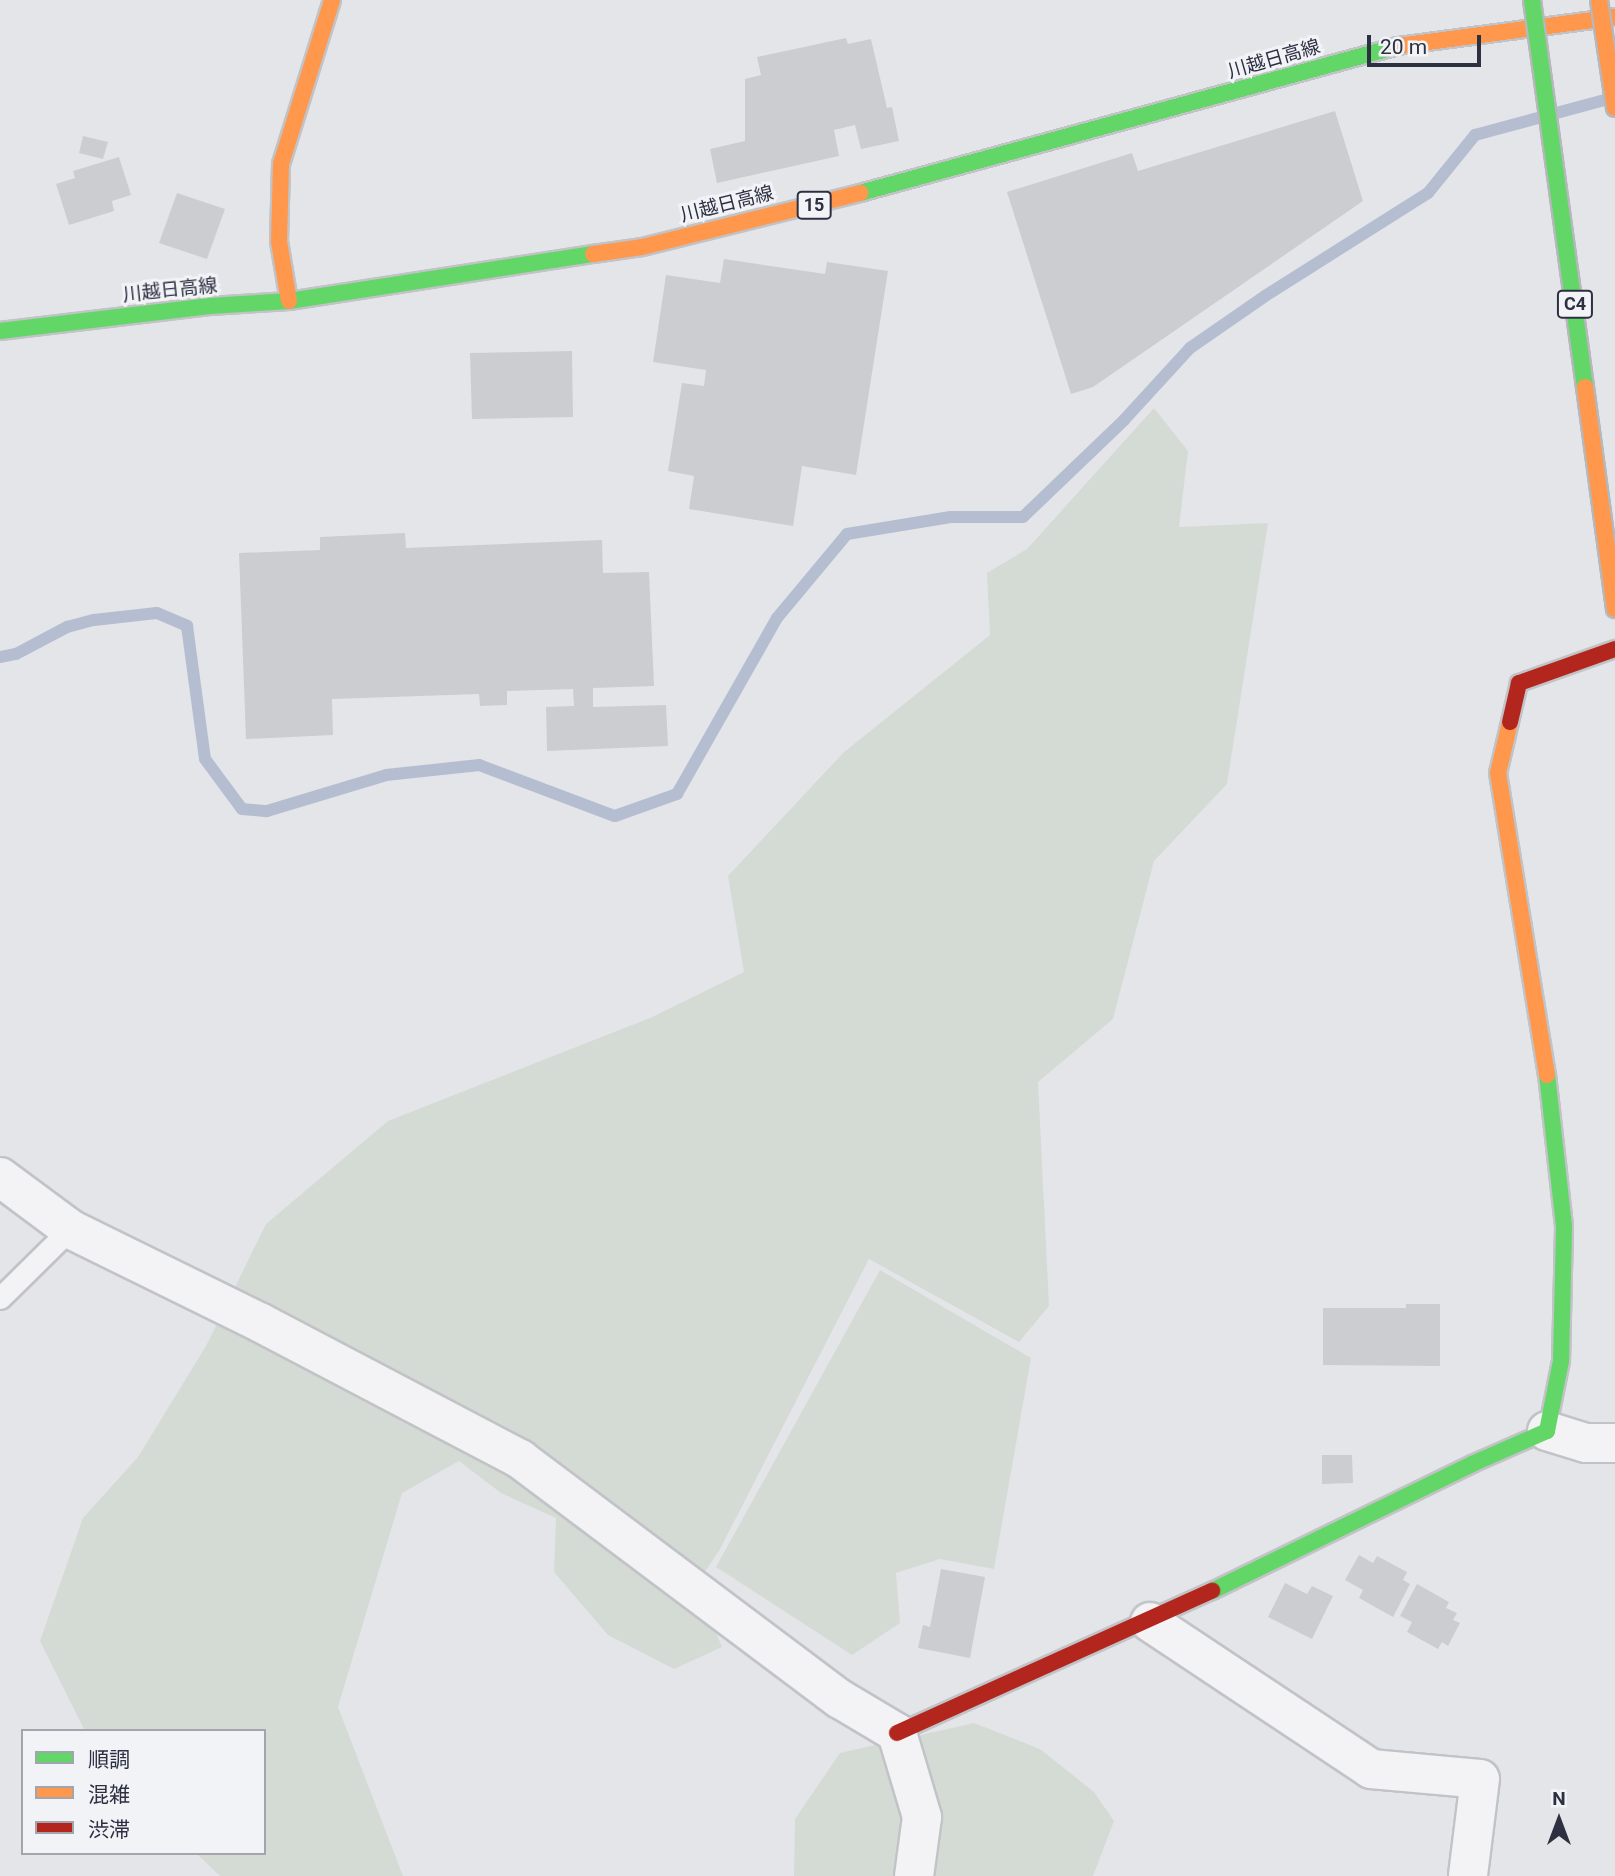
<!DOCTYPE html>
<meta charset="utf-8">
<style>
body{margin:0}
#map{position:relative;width:1615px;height:1876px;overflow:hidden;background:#e4e5e9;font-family:Roboto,"Noto Sans JP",sans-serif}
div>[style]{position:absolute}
.green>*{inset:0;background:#d4dbd5}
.stream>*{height:12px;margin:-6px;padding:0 6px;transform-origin:6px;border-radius:6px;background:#b5bed1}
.building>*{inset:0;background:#cccdd1}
.roads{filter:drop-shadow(2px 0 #c2c3c7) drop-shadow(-2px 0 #c2c3c7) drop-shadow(0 2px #c2c3c7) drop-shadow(0 -2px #c2c3c7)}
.lane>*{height:21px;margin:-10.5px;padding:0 10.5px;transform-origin:10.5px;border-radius:10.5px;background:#f3f3f5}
.street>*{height:38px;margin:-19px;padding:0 19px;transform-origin:19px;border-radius:19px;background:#f3f3f5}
.fast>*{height:16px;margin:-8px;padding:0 8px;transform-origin:8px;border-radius:8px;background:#63d668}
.slow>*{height:16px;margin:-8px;padding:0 8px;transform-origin:8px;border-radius:8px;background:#ff974d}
.jam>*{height:16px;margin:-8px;padding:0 8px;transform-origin:8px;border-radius:8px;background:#b3261e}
.bridges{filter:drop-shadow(2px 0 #b6b8bc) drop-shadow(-2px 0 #b6b8bc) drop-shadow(0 2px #b6b8bc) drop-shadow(0 -2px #b6b8bc)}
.fast-bridge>*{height:16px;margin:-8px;padding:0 8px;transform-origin:8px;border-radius:8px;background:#63d668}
.slow-bridge>*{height:16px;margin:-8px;padding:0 8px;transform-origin:8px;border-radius:8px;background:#ff974d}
span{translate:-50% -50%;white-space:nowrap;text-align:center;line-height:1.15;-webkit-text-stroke:6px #f2f3f7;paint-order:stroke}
.shield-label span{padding:2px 5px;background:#f2f3f7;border:2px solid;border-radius:5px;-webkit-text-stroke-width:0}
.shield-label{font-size:18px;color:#2c3041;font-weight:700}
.street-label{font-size:19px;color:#2c3041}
.legend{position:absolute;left:21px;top:1729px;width:245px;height:126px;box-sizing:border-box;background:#f2f3f7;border:2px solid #a3a5ae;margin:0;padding:9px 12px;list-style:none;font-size:21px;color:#2c3041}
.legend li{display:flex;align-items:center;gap:14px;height:35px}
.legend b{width:35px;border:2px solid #a3a5ae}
.north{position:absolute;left:1524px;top:1785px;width:70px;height:70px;-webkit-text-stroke:5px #f2f3f7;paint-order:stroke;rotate:0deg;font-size:19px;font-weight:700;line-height:28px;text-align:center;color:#2c3041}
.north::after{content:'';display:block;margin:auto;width:24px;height:32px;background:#2c3041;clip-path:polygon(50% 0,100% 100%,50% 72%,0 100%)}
.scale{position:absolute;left:1367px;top:35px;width:114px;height:32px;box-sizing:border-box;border:4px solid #2c3041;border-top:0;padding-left:9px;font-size:21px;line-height:24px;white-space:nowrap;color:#2c3041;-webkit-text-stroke:5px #f2f3f7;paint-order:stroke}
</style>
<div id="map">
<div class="green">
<i style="clip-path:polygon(1154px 408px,1188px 451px,1179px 527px,1268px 523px,1227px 784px,1154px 861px,1113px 1019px,1038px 1082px,1049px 1306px,1019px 1342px,869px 1259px,719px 1551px,696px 1585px,722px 1647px,674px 1669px,608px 1635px,554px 1572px,556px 1518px,501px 1493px,459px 1461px,402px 1493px,338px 1707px,403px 1876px,220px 1876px,196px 1853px,264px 1853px,264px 1731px,85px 1731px,40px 1641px,83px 1518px,138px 1457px,206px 1346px,266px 1224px,388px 1121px,650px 1018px,744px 972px,728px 876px,843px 753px,990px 635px,987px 573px,1027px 549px)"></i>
<i style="clip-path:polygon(880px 1270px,1031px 1358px,994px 1569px,940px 1559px,896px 1573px,900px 1623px,852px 1655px,716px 1567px)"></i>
<i style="clip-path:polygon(974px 1723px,1040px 1749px,1094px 1792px,1114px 1821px,1093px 1876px,794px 1876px,795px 1819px,840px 1753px)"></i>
</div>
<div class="stream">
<i style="left:0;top:657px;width:16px;rotate:-11deg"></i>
<i style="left:16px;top:654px;width:58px;rotate:-27.9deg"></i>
<i style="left:67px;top:627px;width:28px;rotate:-15deg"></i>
<i style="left:94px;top:620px;width:63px;rotate:-6.3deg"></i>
<i style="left:157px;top:613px;width:33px;rotate:23deg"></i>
<i style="left:187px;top:626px;width:134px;rotate:82.3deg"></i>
<i style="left:205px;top:759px;width:62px;rotate:53.5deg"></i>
<i style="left:242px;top:809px;width:25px;rotate:5deg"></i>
<i style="left:267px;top:811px;width:124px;rotate:-16.8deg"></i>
<i style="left:386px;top:775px;width:94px;rotate:-6.1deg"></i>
<i style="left:479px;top:765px;width:145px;rotate:20.6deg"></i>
<i style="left:615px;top:816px;width:66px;rotate:-19.5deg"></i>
<i style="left:677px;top:794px;width:202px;rotate:-60.4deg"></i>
<i style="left:777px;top:618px;width:109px;rotate:-50.2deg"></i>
<i style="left:847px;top:534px;width:105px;rotate:-9.3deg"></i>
<i style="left:951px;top:517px;width:72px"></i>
<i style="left:1023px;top:517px;width:140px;rotate:-43.8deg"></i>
<i style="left:1124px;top:420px;width:98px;rotate:-47.5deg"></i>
<i style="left:1190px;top:348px;width:91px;rotate:-34.7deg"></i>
<i style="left:1265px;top:296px;width:193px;rotate:-32.3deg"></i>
<i style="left:1428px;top:193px;width:75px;rotate:-51deg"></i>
<i style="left:1475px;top:135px;width:138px;rotate:-15.1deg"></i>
</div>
<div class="building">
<i style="clip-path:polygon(846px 38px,848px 44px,871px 39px,887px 108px,892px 107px,899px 141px,861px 149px,855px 125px,834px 130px,839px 156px,717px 183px,710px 149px,745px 141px,745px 79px,761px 75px,757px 57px)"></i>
<i style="clip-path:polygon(1335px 111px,1363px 201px,1093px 387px,1071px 394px,1007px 192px,1132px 153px,1138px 171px)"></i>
<i style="clip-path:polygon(83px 136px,108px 142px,103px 159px,79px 153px)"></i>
<i style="clip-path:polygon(119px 157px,131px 195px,112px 201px,114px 211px,69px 225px,56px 184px,75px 178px,73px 171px)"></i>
<i style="clip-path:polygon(177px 193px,225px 209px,207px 259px,159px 243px)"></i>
<i style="clip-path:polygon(724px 259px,825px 274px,827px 262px,888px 271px,856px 475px,802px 466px,793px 526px,689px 509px,694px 476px,668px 471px,682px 383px,704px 386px,706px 370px,653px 362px,666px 275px,720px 283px)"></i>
<i style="clip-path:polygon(572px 351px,573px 417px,472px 419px,470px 353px)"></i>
<i style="clip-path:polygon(405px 533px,406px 548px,602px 540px,603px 573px,649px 572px,654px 686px,593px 688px,593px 707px,666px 705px,668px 746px,547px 751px,546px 707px,574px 706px,573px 689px,507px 691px,507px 705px,480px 706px,479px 694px,332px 699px,333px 735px,246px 739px,239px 553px,320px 550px,320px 537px)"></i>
<i style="clip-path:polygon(1406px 1304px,1440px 1304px,1440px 1366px,1323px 1365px,1323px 1308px,1406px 1308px)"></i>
<i style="clip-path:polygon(1322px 1455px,1352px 1455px,1353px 1483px,1322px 1484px)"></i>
<i style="clip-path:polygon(1359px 1555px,1373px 1563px,1377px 1556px,1407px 1572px,1403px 1580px,1410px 1584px,1393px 1617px,1359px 1598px,1363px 1590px,1345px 1580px)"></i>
<i style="clip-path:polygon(941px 1569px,985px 1577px,970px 1658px,918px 1648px,923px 1625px,930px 1627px)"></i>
<i style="clip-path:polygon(1285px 1583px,1307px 1594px,1312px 1586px,1333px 1596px,1312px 1639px,1268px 1617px)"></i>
<i style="clip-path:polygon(1417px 1584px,1449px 1602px,1446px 1608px,1457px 1613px,1453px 1620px,1460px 1623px,1448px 1646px,1442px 1642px,1438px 1649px,1407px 1632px,1412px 1622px,1400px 1616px)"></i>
</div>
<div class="roads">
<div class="lane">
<i style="left:0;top:1298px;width:98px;rotate:-44.6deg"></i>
</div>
<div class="street">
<i style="left:0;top:1177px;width:87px;rotate:36.6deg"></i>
<i style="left:70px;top:1229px;width:213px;rotate:26.2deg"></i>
<i style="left:261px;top:1323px;width:293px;rotate:27.7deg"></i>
<i style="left:520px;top:1459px;width:400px;rotate:36.9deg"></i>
<i style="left:840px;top:1699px;width:66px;rotate:30.8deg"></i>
<i style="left:897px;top:1733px;width:88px;rotate:73.4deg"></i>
<i style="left:922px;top:1817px;width:60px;rotate:97.7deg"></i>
<i style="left:1547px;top:1431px;width:41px;rotate:17.1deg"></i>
<i style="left:1586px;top:1443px;width:29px"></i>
<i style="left:1150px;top:1622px;width:265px;rotate:33.6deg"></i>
<i style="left:1371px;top:1769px;width:109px;rotate:5.2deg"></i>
<i style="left:1480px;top:1779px;width:98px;rotate:97.1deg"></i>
</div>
<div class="fast">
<i style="left:860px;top:193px;width:558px;rotate:-15.28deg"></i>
<i style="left:0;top:331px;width:211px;rotate:-6.8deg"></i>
<i style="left:210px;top:306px;width:79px;rotate:-3.6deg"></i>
<i style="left:289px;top:301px;width:308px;rotate:-8.8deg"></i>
<i style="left:1212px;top:1591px;width:289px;rotate:-26deg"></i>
<i style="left:1472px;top:1464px;width:82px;rotate:-23.7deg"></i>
<i style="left:1547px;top:1431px;width:71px;rotate:-78.7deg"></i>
<i style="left:1561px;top:1361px;width:135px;rotate:-88.7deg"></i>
<i style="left:1564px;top:1226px;width:152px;rotate:-96.4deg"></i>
</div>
<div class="slow">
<i style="left:1398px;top:46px;width:219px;rotate:-7.6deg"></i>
<i style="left:593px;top:254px;width:49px;rotate:-8.1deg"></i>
<i style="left:642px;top:247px;width:225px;rotate:-13.9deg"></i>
<i style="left:289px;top:301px;width:61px;rotate:-99.5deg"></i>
<i style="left:279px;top:241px;width:77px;rotate:-88.5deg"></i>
<i style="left:281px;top:164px;width:172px;rotate:-72.7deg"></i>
<i style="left:1510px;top:722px;width:52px;rotate:103.2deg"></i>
<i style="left:1498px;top:773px;width:306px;rotate:80.8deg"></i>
</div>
<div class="jam">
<i style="left:1510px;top:722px;width:40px;rotate:-77deg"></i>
<i style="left:1519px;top:683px;width:102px;rotate:-19.5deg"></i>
<i style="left:897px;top:1733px;width:346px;rotate:-24.3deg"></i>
</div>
</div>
<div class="bridges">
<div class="fast-bridge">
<i style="left:1532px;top:0;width:391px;rotate:82.2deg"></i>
</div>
<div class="slow-bridge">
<i style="left:1599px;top:0;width:109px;rotate:81.6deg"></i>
<i style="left:1585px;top:387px;width:224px;rotate:82.3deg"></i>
</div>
</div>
<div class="shield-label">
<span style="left:814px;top:205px">15</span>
<span style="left:1575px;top:304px">C4</span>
</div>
<div class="street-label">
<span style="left:1274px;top:59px;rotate:-16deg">川越日高線</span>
<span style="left:727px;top:204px;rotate:-14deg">川越日高線</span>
<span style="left:170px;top:290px;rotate:-6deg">川越日高線</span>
</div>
<ul class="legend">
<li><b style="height:9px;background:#63d668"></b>順調</li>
<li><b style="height:9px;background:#ff974d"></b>混雑</li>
<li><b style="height:9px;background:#b3261e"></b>渋滞</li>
</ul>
<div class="north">N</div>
<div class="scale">20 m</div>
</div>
